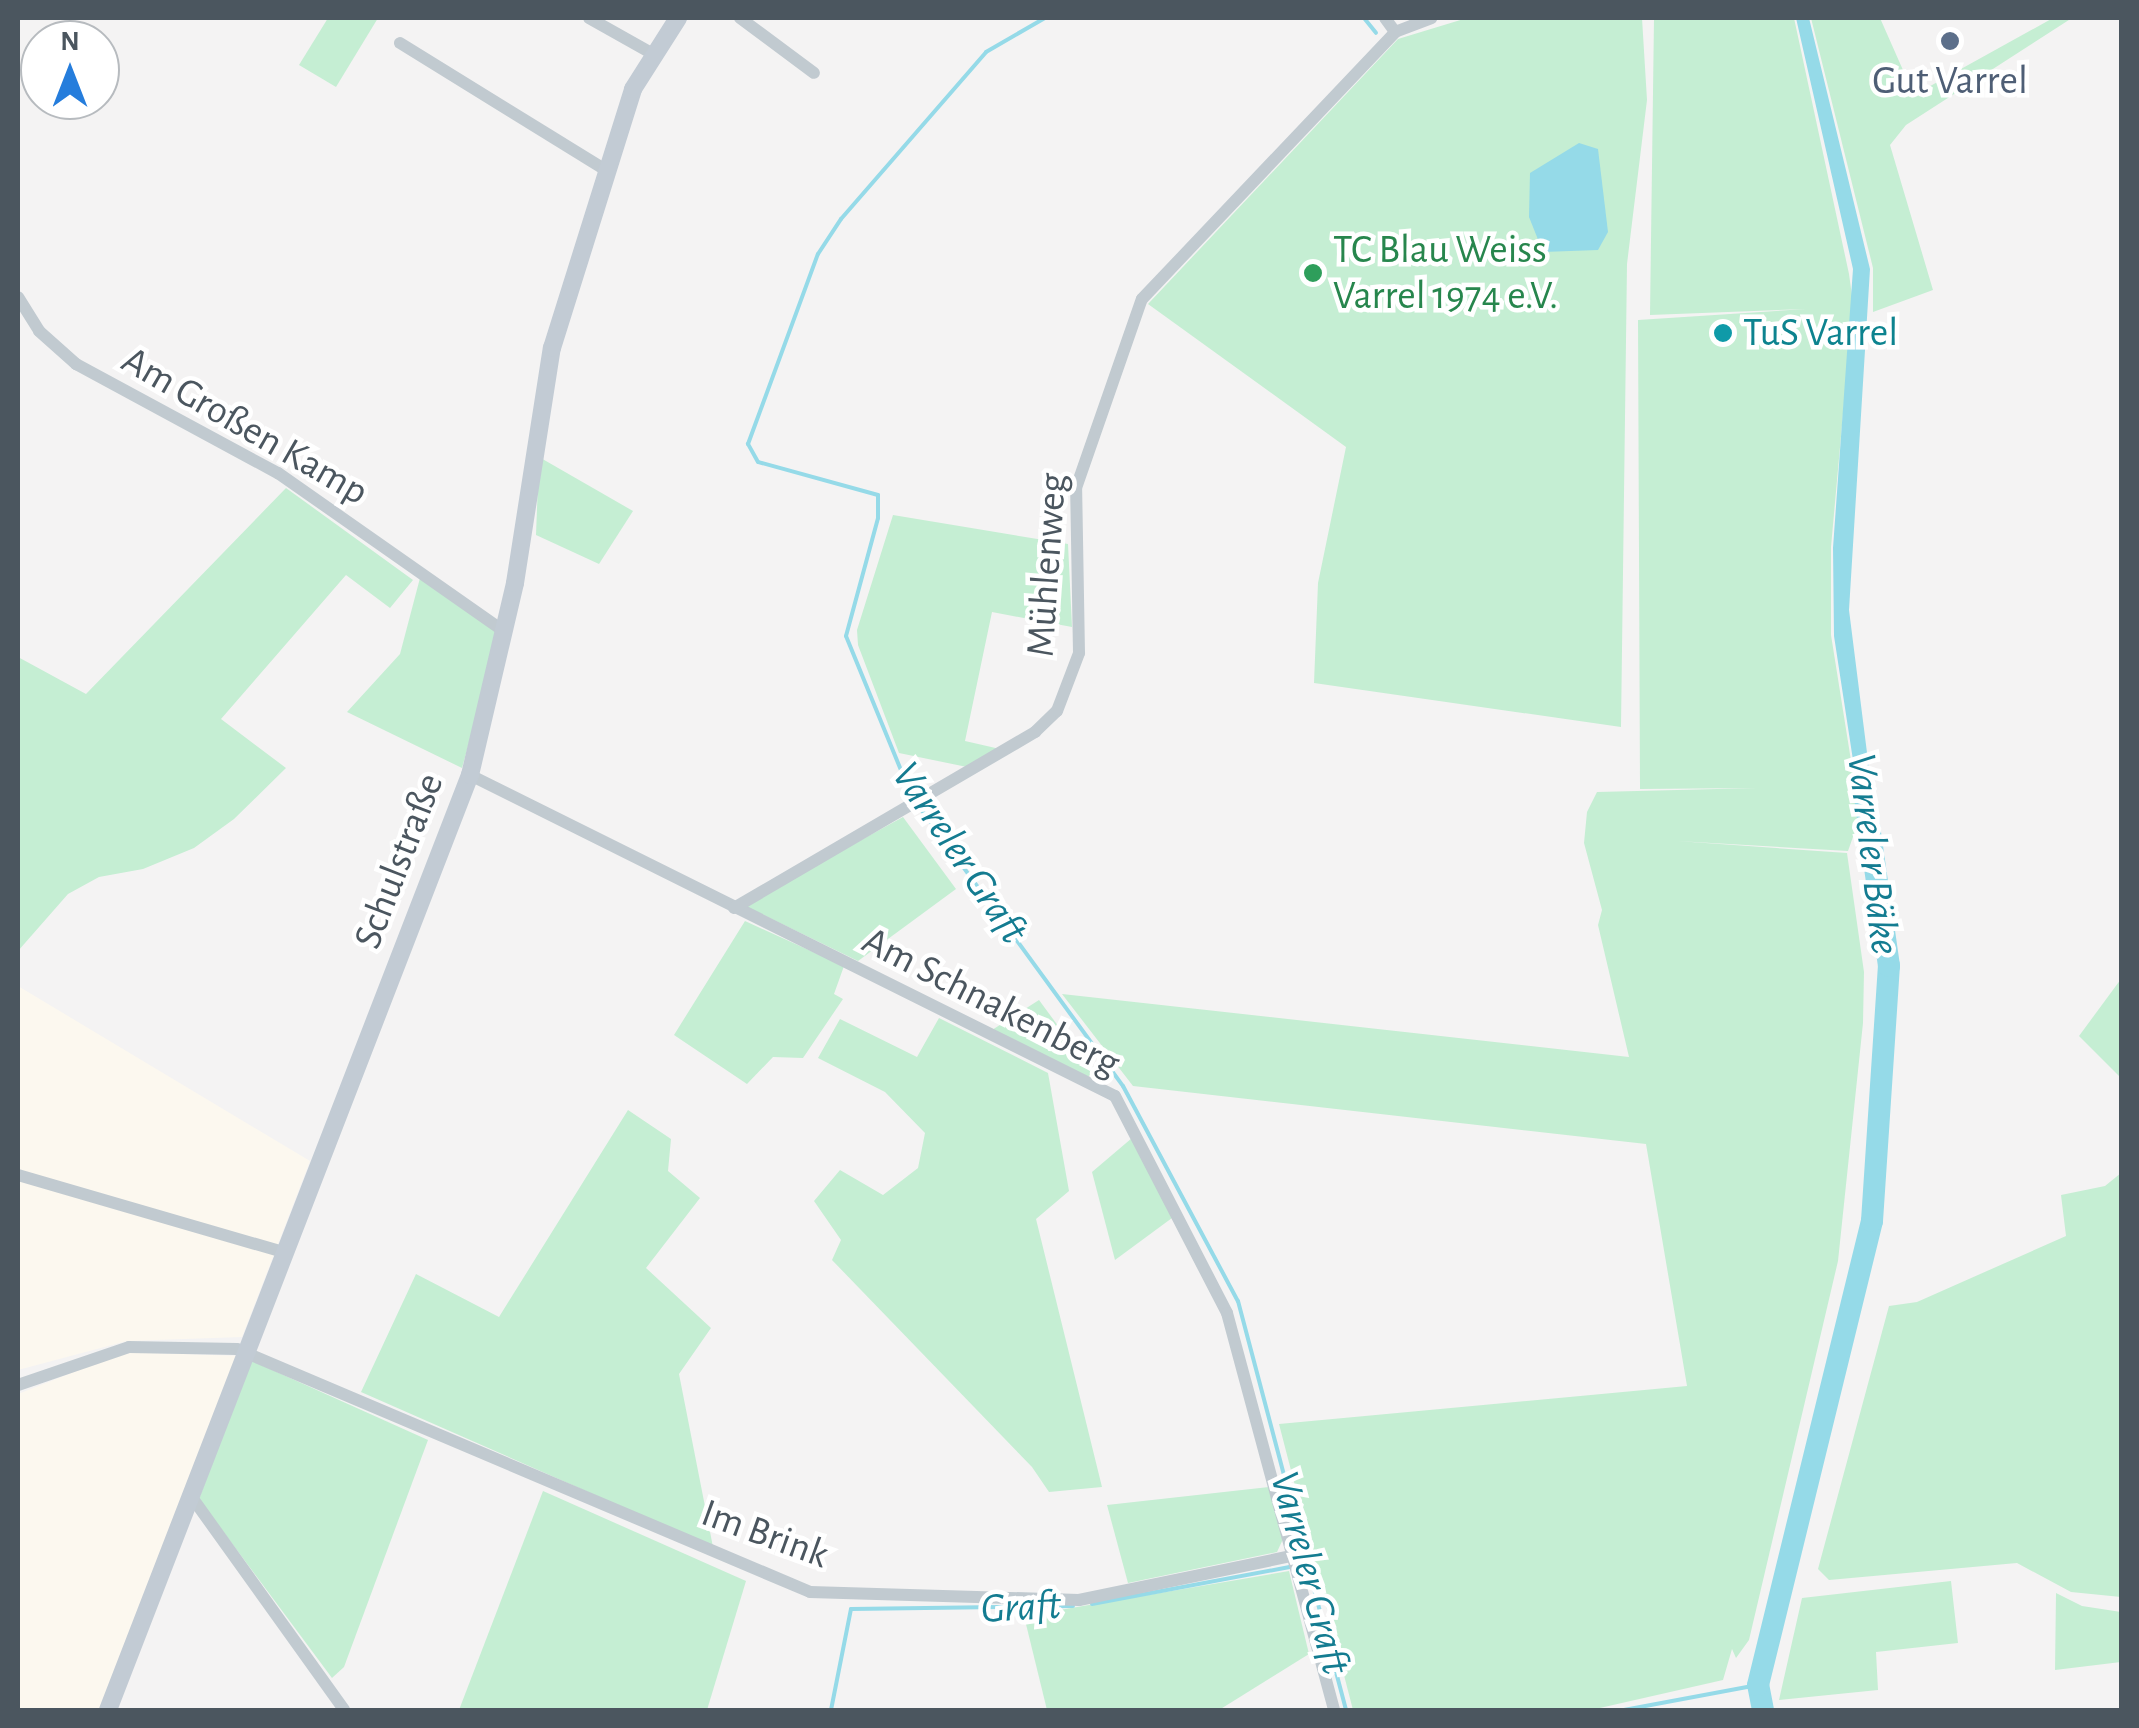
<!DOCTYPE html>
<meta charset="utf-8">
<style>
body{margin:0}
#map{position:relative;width:2139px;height:1728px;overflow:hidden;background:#f4f3f3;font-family:"Alegreya Sans",sans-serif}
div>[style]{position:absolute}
.commercial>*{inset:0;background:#fcf8ef}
.green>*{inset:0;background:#c5eed3}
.water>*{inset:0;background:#95dae8}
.stream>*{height:4px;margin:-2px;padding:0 2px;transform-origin:2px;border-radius:2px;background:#95dae8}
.river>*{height:22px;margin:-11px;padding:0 11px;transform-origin:11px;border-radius:11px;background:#95dae8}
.street>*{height:12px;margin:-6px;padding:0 6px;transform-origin:6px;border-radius:6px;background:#c1cad0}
.secondary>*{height:18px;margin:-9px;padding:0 9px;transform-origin:9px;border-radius:9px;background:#c2cbd4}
.dots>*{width:28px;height:28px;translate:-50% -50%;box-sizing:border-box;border:5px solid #fff;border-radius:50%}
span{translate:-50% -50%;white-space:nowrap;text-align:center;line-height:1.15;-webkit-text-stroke:9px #fff;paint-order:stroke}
.service-label{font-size:40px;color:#4e5e75}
.leisure-label{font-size:40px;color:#27864d}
.left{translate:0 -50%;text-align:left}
.culture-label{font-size:40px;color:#0d838f}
.street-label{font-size:40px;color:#4b565f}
.water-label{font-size:42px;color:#147c91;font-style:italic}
.frame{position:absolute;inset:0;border:20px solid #4b565f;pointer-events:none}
.north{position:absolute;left:20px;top:20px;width:100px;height:100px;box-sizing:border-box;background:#fff;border:2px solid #b7bbbf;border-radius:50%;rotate:0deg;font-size:28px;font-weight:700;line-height:40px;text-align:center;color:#4b565f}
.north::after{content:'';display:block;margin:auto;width:35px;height:45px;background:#257ddc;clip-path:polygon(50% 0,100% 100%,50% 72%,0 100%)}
</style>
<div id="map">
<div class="commercial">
<i style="clip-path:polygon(18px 986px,310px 1161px,242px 1337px,127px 1341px,18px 1370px)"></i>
<i style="clip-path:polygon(125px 1352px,239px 1356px,102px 1710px,18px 1710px,18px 1394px)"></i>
</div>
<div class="green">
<i style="clip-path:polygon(328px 18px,378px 18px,336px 87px,299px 65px)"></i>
<i style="clip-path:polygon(1467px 18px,1642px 18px,1647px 100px,1627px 264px,1621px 727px,1314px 683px,1318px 583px,1346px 447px,1148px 304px,1398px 39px)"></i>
<i style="clip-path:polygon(1654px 18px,1794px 18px,1849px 274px,1853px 303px,1831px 547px,1831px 635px,1860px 817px,1848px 851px,1677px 841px,1847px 853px,1864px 972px,1863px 1023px,1838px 1261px,1749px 1640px,1736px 1658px,1732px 1649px,1723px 1680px,1591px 1710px,1353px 1710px,1279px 1424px,1687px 1386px,1646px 1144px,1133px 1086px,1062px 994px,1629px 1057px,1598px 925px,1602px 910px,1584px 843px,1587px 812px,1597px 792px,1757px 788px,1640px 789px,1638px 320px,1806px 309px,1650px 315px)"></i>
<i style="clip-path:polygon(1811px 18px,1880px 18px,1914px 95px,2053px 18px,2072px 18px,1906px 125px,1890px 145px,1933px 290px,1873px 312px,1873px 268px)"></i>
<i style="clip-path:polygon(539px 457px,633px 511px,599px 564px,536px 535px)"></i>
<i style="clip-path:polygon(286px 488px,413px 580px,390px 608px,346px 575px,221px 719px,286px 768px,234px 819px,194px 848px,143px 869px,99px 877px,68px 894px,18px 951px,18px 657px,86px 694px)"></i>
<i style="clip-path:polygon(893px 515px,1068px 544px,1072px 627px,992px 612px,965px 741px,1000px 749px,967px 767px,899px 753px,858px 645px,857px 630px)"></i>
<i style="clip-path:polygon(420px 578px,499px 634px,462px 768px,347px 712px,400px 654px)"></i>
<i style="clip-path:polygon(903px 817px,956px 889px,858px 961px,743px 905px)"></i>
<i style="clip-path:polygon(745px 921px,844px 966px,834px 994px,843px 999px,803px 1058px,773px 1057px,747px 1084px,674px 1035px)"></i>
<i style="clip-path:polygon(2121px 979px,2121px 1078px,2079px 1036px)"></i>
<i style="clip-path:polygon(1039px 1000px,1092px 1072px,1088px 1077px,992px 1030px)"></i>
<i style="clip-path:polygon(939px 1018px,1048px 1073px,1069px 1191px,1036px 1219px,1102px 1487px,1049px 1492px,1032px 1467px,832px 1260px,841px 1240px,814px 1201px,840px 1170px,883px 1195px,918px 1168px,925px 1133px,885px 1092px,818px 1058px,840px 1019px,917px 1057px)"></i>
<i style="clip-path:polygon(628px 1110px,671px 1139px,668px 1171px,700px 1198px,646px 1268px,711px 1328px,679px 1374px,713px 1547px,361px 1392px,416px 1274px,499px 1317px)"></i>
<i style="clip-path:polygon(1132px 1138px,1172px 1218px,1115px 1260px,1092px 1172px)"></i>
<i style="clip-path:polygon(2121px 1173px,2121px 1597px,2071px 1592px,2017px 1563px,1829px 1580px,1818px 1569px,1889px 1306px,1917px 1302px,2066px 1236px,2061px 1195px,2105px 1186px)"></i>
<i style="clip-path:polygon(250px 1360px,428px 1440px,344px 1667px,332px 1678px,199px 1499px)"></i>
<i style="clip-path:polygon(1269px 1487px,1283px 1539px,1277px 1552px,1128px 1583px,1107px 1505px)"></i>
<i style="clip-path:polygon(543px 1491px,746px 1581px,707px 1710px,459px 1710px)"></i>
<i style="clip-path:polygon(1289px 1571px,1309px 1654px,1219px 1710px,1047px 1710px,1024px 1616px)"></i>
<i style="clip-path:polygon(1951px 1581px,1958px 1643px,1876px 1652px,1878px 1690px,1779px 1700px,1802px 1598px)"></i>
<i style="clip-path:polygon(2056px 1593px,2082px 1606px,2121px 1612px,2121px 1662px,2055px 1670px)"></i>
</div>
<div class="water">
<i style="clip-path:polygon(1796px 18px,1809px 18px,1870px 269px,1849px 610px,1875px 816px,1869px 827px,1862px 819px,1834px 636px,1833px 548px,1853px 269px)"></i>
<i style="clip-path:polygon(1579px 143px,1598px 149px,1608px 232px,1598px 250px,1543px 252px,1529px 217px,1530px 173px)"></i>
</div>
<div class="stream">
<i style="left:1364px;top:18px;width:19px;rotate:51deg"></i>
<i style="left:912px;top:797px;width:174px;rotate:-112.3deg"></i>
<i style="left:846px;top:636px;width:122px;rotate:-74.8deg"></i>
<i style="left:878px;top:518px;width:23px;rotate:-90deg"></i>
<i style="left:878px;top:495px;width:124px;rotate:-164.6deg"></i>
<i style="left:758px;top:462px;width:21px;rotate:-119deg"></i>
<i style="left:748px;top:444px;width:202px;rotate:-69.8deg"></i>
<i style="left:818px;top:254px;width:42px;rotate:-56.7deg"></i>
<i style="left:841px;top:219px;width:221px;rotate:-49deg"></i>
<i style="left:986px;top:52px;width:68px;rotate:-30deg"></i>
<i style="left:918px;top:805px;width:348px;rotate:53.9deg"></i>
<i style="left:1123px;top:1086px;width:244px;rotate:61.9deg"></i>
<i style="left:1238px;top:1301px;width:423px;rotate:75.2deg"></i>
<i style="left:1092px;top:1604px;width:201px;rotate:-10.6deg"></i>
<i style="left:831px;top:1710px;width:103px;rotate:-78.8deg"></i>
<i style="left:851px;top:1609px;width:222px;rotate:-0.8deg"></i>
<i style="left:1624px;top:1710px;width:136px;rotate:-10.6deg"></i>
</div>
<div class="river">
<i style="left:1763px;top:1710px;width:25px;rotate:-101deg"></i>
<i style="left:1758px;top:1685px;width:478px;rotate:-76.2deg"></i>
<i style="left:1872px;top:1221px;width:256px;rotate:-86.2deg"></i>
<i style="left:1889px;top:966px;width:171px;rotate:-98.1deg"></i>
</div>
<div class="street">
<i style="left:589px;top:18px;width:73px;rotate:29.4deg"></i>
<i style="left:740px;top:18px;width:92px;rotate:36.6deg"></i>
<i style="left:1385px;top:18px;width:17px;rotate:54deg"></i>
<i style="left:400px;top:43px;width:242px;rotate:31.7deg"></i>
<i style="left:18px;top:297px;width:40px;rotate:58deg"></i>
<i style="left:39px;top:331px;width:50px;rotate:41.7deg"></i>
<i style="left:76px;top:364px;width:230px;rotate:28.4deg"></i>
<i style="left:278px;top:473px;width:276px;rotate:35deg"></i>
<i style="left:470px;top:775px;width:720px;rotate:26.46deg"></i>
<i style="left:1115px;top:1096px;width:244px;rotate:62.7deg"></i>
<i style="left:1227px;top:1313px;width:411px;rotate:74.9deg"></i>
<i style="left:734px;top:908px;width:349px;rotate:-30.3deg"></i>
<i style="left:1035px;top:732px;width:30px;rotate:-44deg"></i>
<i style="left:1057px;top:711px;width:62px;rotate:-69.2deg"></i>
<i style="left:1079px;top:653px;width:165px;rotate:-91deg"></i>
<i style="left:1076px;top:488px;width:200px;rotate:-70.8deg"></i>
<i style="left:1142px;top:299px;width:368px;rotate:-46.5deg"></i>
<i style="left:1395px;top:32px;width:39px;rotate:-21deg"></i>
<i style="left:18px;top:1175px;width:279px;rotate:16.2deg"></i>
<i style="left:18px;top:1385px;width:117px;rotate:-18.9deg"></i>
<i style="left:129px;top:1347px;width:108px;rotate:1.1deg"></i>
<i style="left:237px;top:1349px;width:622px;rotate:22.98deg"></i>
<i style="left:810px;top:1592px;width:269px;rotate:1.7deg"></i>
<i style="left:1079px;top:1600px;width:217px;rotate:-11.7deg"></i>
<i style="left:191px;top:1496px;width:263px;rotate:54.4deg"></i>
</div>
<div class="secondary">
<i style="left:108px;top:1710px;width:1003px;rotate:-68.84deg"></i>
<i style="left:470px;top:775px;width:197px;rotate:-76.8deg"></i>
<i style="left:515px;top:583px;width:238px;rotate:-81.1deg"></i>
<i style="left:552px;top:348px;width:271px;rotate:-72.6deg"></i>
<i style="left:633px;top:89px;width:84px;rotate:-57.6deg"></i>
</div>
<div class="dots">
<i style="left:1950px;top:41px;background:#5c6f8a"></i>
<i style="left:1313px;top:273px;background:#2e9e5b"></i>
<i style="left:1723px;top:333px;background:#0f9aa8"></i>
</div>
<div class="service-label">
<span style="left:1950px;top:81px">Gut Varrel</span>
</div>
<div class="leisure-label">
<span class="left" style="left:1333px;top:273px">TC Blau Weiss<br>Varrel 1974 e.V.</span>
</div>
<div class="culture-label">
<span class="left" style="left:1743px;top:333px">TuS Varrel</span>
</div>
<div class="street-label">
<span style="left:245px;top:426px;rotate:30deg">Am Großen Kamp</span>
<span style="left:1047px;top:565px;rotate:-86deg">Mühlenweg</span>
<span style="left:399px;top:861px;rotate:-69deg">Schulstraße</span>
<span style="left:991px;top:1002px;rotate:27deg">Am Schnakenberg</span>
<span style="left:765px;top:1534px;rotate:20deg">Im Brink</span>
</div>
<div class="water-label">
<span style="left:960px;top:853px;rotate:56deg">Varreler Graft</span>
<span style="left:1873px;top:854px;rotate:83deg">Varreler Bäke</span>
<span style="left:1310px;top:1573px;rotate:75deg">Varreler Graft</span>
<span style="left:1021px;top:1607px;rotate:-3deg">Graft</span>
</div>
<div class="frame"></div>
<div class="north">N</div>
</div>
